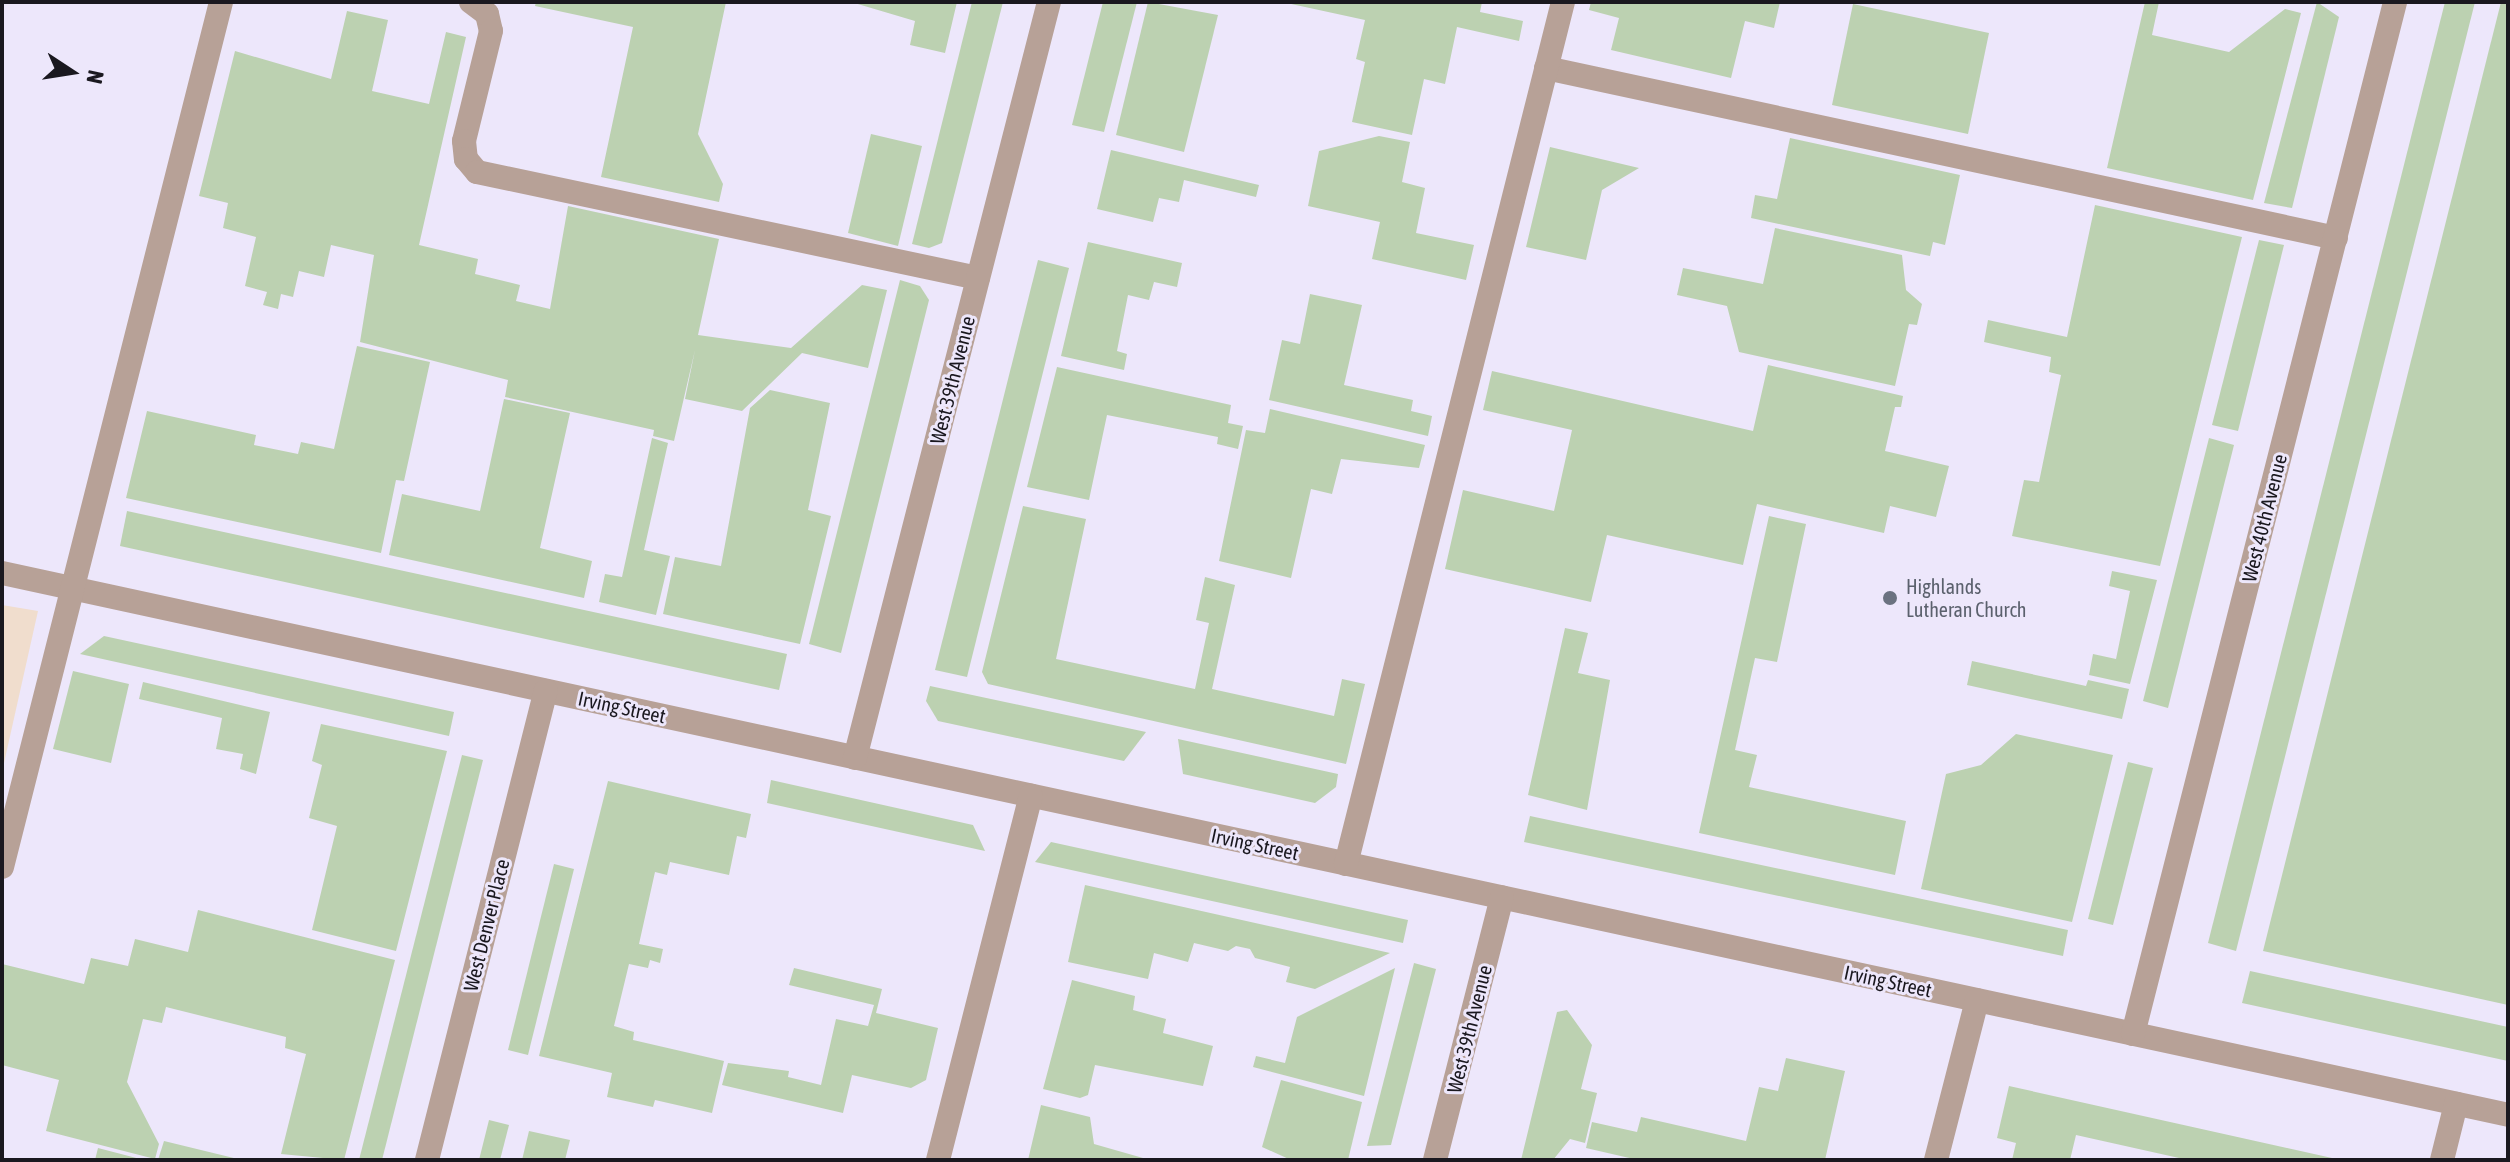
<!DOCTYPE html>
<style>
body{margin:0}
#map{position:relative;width:2510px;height:1162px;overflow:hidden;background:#ede7fb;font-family:"Asap Condensed",sans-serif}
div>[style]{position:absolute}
.commercial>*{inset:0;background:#f0ddcd}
.green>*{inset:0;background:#bcd1b1}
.minor>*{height:24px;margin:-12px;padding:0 12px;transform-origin:12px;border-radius:12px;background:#b7a197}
.dots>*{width:22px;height:22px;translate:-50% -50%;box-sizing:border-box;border:4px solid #ede7fb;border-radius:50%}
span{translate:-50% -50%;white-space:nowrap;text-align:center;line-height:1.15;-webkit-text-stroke:6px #ede7fb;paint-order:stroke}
.street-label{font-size:20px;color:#1a181f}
.worship-label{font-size:20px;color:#5b616d}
.left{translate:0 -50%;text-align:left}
.frame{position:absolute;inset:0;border:4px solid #1a181f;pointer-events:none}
.north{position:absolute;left:32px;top:32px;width:80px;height:80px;-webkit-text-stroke:6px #ede7fb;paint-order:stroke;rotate:102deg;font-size:22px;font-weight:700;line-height:32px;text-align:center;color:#1a181f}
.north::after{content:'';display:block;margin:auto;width:28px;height:36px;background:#1a181f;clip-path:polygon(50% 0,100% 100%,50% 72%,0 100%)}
</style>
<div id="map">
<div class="commercial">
<i style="clip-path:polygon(2px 605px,38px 611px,2px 772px)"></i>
</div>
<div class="green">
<i style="clip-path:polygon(536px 2px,726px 2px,698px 134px,723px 184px,719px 202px,601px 177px,633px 27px,535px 6px)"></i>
<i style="clip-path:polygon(851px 2px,957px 2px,945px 53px,910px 45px,915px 21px)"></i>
<i style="clip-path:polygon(972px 2px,1003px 2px,942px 243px,929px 248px,912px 244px)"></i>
<i style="clip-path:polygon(1103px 2px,1137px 2px,1104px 132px,1072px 125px)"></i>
<i style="clip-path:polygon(1148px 2px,1218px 15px,1184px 152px,1116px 135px)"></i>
<i style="clip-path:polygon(1282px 2px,1482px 2px,1480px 12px,1523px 21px,1519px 41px,1457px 27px,1445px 84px,1424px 79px,1412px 135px,1352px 122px,1365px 62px,1356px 59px,1365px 20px)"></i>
<i style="clip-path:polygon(1591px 2px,1780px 2px,1774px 28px,1745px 21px,1731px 78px,1611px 50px,1619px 18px,1589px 10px)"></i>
<i style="clip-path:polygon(2145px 2px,2159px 2px,2152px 35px,2229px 52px,2285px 9px,2301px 13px,2253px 200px,2107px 168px)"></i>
<i style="clip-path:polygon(2317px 2px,2339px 17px,2292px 208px,2264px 203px)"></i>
<i style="clip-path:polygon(2445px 2px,2475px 2px,2236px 951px,2208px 943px)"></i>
<i style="clip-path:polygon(2501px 2px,2508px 2px,2508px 1005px,2263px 951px)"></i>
<i style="clip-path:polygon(1853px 4px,1989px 33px,1968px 134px,1832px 105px)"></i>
<i style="clip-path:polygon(347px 11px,388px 20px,372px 91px,429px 104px,446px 32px,466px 37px,419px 245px,478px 259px,475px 274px,520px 285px,516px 301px,550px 309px,568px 206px,719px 239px,698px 335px,791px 348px,862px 285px,887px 290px,868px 368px,802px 353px,742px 411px,685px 399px,695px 350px,674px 441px,653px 436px,654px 430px,505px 397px,508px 380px,360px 342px,374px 255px,331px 245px,324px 277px,299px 271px,293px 297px,281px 294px,278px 309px,263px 305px,267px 292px,245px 286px,256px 237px,223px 228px,228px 203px,199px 196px,235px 51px,331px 79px)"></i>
<i style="clip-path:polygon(871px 134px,922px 146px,898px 246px,848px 233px)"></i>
<i style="clip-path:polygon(1379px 136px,1410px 142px,1402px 182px,1425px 188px,1416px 233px,1474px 245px,1466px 280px,1372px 259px,1380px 222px,1308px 206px,1319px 151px)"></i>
<i style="clip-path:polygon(1790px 138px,1960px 175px,1945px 245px,1933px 242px,1930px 256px,1751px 218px,1755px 195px,1777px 199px)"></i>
<i style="clip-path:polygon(1550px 147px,1639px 168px,1602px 190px,1586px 260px,1526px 247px)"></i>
<i style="clip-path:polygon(1111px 150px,1259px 185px,1256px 197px,1184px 180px,1179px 202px,1159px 198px,1153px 222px,1097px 209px)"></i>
<i style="clip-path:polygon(2095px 205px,2242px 237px,2160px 566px,2012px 536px,2024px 480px,2039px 482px,2061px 375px,2049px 372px,2051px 357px,1984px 342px,1988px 320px,2067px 337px)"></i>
<i style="clip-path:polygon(1775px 228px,1902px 255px,1906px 290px,1922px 304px,1917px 325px,1909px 324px,1895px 386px,1739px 352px,1727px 306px,1677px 295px,1683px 268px,1763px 284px)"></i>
<i style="clip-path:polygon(2259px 240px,2284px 245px,2238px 431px,2212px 425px)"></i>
<i style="clip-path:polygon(1088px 242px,1182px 263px,1177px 287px,1154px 282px,1149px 300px,1128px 295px,1117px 351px,1127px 354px,1124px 370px,1061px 356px)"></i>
<i style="clip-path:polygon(1038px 260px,1069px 268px,967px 677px,935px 670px)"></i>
<i style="clip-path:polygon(900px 280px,920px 286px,929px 300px,841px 653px,809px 644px)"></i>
<i style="clip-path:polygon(1310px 294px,1362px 305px,1344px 385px,1413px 400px,1411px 411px,1432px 416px,1428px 436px,1269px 400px,1282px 340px,1300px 344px)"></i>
<i style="clip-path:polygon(357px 346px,430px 362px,404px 481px,396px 480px,381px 553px,126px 498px,147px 411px,256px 435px,254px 445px,298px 454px,301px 442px,334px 449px)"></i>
<i style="clip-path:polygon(1768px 365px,1903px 396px,1901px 407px,1895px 407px,1885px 451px,1949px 466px,1936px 517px,1890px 506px,1884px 533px,1757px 504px,1743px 565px,1607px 535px,1591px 602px,1445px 569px,1463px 490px,1554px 511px,1572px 430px,1483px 410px,1492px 371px,1753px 431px)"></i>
<i style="clip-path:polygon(1057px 367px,1231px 405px,1228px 423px,1243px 426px,1238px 449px,1217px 444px,1218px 437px,1107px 415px,1089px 500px,1027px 487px)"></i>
<i style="clip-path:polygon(770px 390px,830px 403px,808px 510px,831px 516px,800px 644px,663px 614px,675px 557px,721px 566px,750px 408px)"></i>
<i style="clip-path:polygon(504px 399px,570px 413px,540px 548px,592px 561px,584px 598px,389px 555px,402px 494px,480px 511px)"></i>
<i style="clip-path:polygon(1270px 409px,1425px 445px,1419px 468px,1341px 459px,1332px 494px,1311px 489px,1291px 578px,1219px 561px,1246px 430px,1265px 433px)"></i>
<i style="clip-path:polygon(652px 438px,668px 443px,644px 550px,670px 556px,656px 615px,599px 602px,605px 574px,622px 577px)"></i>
<i style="clip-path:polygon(2209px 438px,2234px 445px,2168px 708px,2143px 701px)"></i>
<i style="clip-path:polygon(1023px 506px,1086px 519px,1056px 659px,1195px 689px,1209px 623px,1196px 620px,1205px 577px,1235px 585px,1212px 689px,1334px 716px,1342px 679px,1365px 684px,1346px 764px,988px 684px,982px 672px)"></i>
<i style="clip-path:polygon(127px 511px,787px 654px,779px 690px,120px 546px)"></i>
<i style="clip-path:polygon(1769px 516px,1806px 524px,1777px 662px,1755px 658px,1735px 750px,1757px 755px,1749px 787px,1906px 821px,1895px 875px,1699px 833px)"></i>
<i style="clip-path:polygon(2112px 571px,2157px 580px,2130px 684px,2089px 675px,2093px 654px,2116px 659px,2130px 591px,2109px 586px)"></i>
<i style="clip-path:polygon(1565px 628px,1588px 633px,1578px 673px,1610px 680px,1587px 810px,1528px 795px)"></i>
<i style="clip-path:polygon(104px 636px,454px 712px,449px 736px,80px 654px)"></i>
<i style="clip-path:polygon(1972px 661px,2086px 686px,2088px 680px,2129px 689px,2122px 719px,1967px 685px)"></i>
<i style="clip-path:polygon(73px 671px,129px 684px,111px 763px,53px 749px)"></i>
<i style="clip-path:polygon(143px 682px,270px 712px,256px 774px,240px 769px,243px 754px,216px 749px,222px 718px,139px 699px)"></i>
<i style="clip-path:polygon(930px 686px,1146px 732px,1124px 761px,938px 721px,926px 701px)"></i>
<i style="clip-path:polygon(321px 724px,447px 751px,396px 951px,312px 930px,337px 826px,309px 818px,322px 765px,312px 761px)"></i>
<i style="clip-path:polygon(2016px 734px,2113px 755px,2072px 922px,1921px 889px,1946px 774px,1981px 765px)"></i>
<i style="clip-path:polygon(1178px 739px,1338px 774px,1336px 787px,1315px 803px,1183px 774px)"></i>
<i style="clip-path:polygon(462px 755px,483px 760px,382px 1160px,359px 1160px)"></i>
<i style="clip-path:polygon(2128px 762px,2153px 768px,2113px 925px,2088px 919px)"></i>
<i style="clip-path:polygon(771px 780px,973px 825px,985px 851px,767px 803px)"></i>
<i style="clip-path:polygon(608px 781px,751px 814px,746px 838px,737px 836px,729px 875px,670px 862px,667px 875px,655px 872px,639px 944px,663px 949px,660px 963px,650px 960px,648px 968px,629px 964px,614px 1026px,634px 1032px,633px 1040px,724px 1061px,712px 1113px,655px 1100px,653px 1107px,607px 1097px,612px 1073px,539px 1056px)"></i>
<i style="clip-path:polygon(1530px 816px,2068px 930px,2063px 956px,1524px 842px)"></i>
<i style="clip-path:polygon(1051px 842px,1408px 920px,1403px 943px,1035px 862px)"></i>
<i style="clip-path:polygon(554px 864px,574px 869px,528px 1055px,508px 1050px)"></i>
<i style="clip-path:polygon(1085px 885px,1390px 953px,1315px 989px,1286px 982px,1290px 967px,1255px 958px,1250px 949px,1236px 946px,1228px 951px,1194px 943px,1188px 962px,1154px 953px,1148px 979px,1068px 962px)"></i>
<i style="clip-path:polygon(198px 910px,395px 960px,344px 1160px,281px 1154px,306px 1054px,285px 1048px,286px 1037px,166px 1007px,162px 1023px,143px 1019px,127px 1082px,159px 1144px,155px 1159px,46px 1131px,59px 1080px,2px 1065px,2px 964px,84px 984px,91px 958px,128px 966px,135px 939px,188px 952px)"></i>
<i style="clip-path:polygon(1414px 963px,1436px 969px,1391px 1145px,1367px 1146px)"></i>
<i style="clip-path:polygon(794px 968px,882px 989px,876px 1013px,938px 1028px,926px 1080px,911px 1088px,852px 1075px,843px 1113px,722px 1085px,728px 1063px,789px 1071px,788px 1077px,821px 1085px,836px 1019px,868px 1026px,874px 1005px,789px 985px)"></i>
<i style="clip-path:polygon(1395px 968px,1364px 1096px,1253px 1067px,1256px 1056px,1285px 1063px,1297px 1017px)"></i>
<i style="clip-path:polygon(2250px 971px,2508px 1027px,2508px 1061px,2242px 1003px)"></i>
<i style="clip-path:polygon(1072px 980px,1135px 996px,1133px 1010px,1166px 1019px,1163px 1033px,1213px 1046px,1203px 1086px,1095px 1065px,1088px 1095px,1080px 1098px,1043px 1089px)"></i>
<i style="clip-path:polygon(1567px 1010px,1592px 1045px,1581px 1089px,1597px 1093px,1585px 1143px,1570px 1139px,1553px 1160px,1521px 1160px,1557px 1012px)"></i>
<i style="clip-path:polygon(1786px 1058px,1845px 1071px,1825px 1160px,1638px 1160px,1586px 1148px,1592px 1122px,1637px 1132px,1641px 1117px,1746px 1141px,1759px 1087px,1778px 1091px)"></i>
<i style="clip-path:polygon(1281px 1080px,1362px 1102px,1348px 1160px,1291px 1160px,1262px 1147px)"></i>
<i style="clip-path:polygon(2009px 1086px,2341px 1160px,2188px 1160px,2076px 1135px,2070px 1160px,2012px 1160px,2016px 1143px,1997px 1138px)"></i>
<i style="clip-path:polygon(1041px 1105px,1090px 1117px,1094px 1144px,1150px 1160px,1028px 1160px)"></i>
<i style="clip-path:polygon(489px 1120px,509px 1125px,500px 1160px,479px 1160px)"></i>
<i style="clip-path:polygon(529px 1131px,570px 1140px,565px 1160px,522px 1160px)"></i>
<i style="clip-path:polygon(164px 1141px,242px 1160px,158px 1160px)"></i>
<i style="clip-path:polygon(98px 1148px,144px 1160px,95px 1160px)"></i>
</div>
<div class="minor">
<i style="left:471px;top:2px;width:20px;rotate:37deg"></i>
<i style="left:487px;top:14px;width:17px;rotate:77deg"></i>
<i style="left:491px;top:31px;width:113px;rotate:103.8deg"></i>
<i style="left:464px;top:141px;width:18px;rotate:84deg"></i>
<i style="left:466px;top:159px;width:17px;rotate:50deg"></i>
<i style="left:477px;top:172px;width:512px;rotate:11.95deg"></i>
<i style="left:1546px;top:68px;width:808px;rotate:12.14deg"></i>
<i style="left:2px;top:573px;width:2564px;rotate:12.2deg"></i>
<i style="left:855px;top:758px;width:780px;rotate:-75.61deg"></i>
<i style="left:1346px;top:864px;width:889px;rotate:-75.87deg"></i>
<i style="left:2px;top:867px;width:892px;rotate:-75.79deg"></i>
<i style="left:2133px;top:1034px;width:1065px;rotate:-75.75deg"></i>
<i style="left:427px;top:1160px;width:484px;rotate:-75.8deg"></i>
<i style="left:938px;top:1160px;width:376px;rotate:-75.7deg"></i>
<i style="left:1435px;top:1160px;width:271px;rotate:-75.7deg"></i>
<i style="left:1936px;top:1160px;width:165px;rotate:-75.6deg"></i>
<i style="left:2442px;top:1160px;width:58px;rotate:-76deg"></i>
</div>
<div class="dots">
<i style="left:1890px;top:598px;background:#6b7280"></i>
</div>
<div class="street-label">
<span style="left:952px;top:380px;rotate:-76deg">West 39th Avenue</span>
<span style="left:2264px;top:518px;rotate:-76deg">West 40th Avenue</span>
<span style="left:622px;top:707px;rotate:12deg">Irving Street</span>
<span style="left:1255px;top:844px;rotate:12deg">Irving Street</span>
<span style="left:486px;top:925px;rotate:-76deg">West Denver Place</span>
<span style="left:1888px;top:981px;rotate:12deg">Irving Street</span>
<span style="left:1469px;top:1029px;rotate:-76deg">West 39th Avenue</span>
</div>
<div class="worship-label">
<span class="left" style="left:1906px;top:598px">Highlands<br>Lutheran Church</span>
</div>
<div class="frame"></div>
<div class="north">N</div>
</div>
